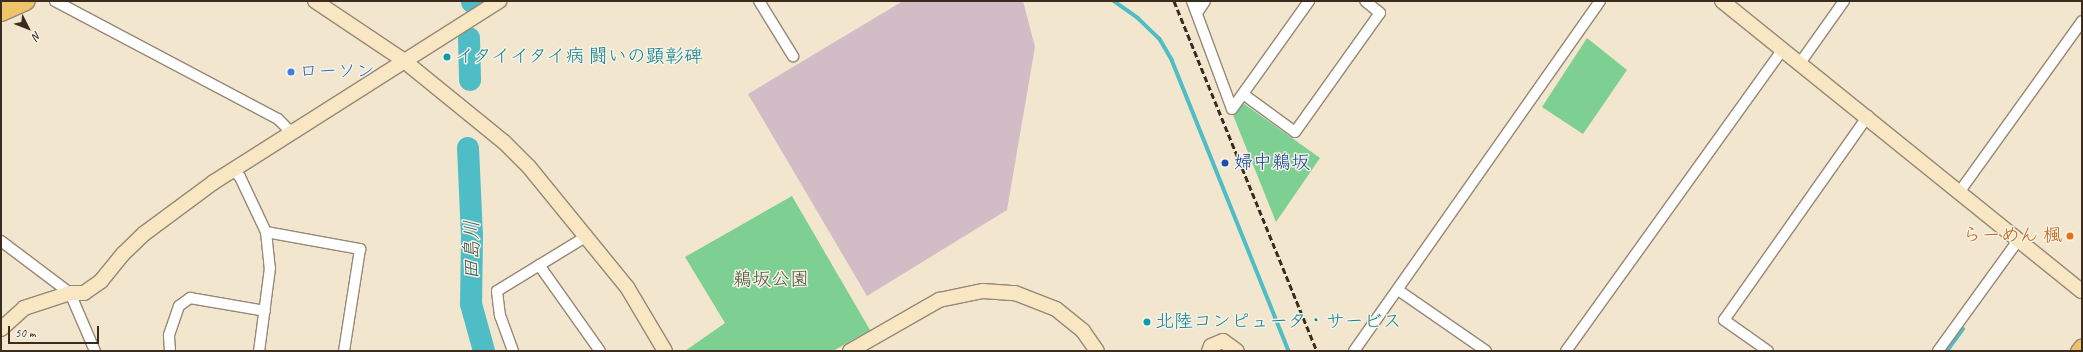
<!DOCTYPE html>
<meta charset="utf-8">
<style>
body{margin:0}
#map{position:relative;width:2083px;height:352px;overflow:hidden;background:#f2e6ce;font-family:Caveat,"Klee One",sans-serif}
div>[style]{position:absolute}
.industrial>*{inset:0;background:#d2bdc6}
.green>*{inset:0;background:#7dd092}
.stream>*{height:3.5px;margin:-1.75px;padding:0 1.75px;transform-origin:1.75px;border-radius:1.75px;background:#4fbdc6}
.river>*{height:22px;margin:-11px;padding:0 11px;transform-origin:11px;border-radius:11px;background:#4fbdc6}
.roads{filter:drop-shadow(1px 0 #968876) drop-shadow(-1px 0 #968876) drop-shadow(0 1px #968876) drop-shadow(0 -1px #968876)}
.street>*{height:10px;margin:-5px;padding:0 5px;transform-origin:5px;border-radius:5px;background:#fff}
.secondary>*{height:14px;margin:-7px;padding:0 7px;transform-origin:7px;border-radius:7px;background:#f9e7c3}
.primary>*{height:15px;margin:-7.5px;padding:0 7.5px;transform-origin:7.5px;border-radius:7.5px;background:#efc469}
.highway>*{height:18px;margin:-9px;padding:0 9px;transform-origin:9px;border-radius:9px;background:#efc469}
.rail>*{height:3px;margin-top:-1.5px;transform-origin:0;background:repeating-linear-gradient(90deg,#3b2a1e 0 6px,transparent 0 9px)}
.dots>*{width:11px;height:11px;translate:-50% -50%;box-sizing:border-box;border:2px solid #f7f3e8;border-radius:50%}
span{translate:-50% -50%;white-space:nowrap;text-align:center;line-height:1.15;-webkit-text-stroke:3px #f7f3e8;paint-order:stroke}
.culture-label{font-size:19px;color:#0d838f}
.left{translate:0 -50%;text-align:left}
.shop-label{font-size:19px;color:#366cbe}
.transit-label{font-size:19px;color:#164399}
.food-label{font-size:19px;color:#c56008}
.right{translate:-100% -50%;text-align:right}
.park-label{font-size:19px;color:#4c543b}
.water-label{font-size:20px;color:#415650;font-style:italic}
.frame{position:absolute;inset:0;border:2px solid #3b2a1e;pointer-events:none}
.north{position:absolute;left:8px;top:8px;width:40px;height:40px;-webkit-text-stroke:3px #f7f3e8;paint-order:stroke;rotate:132deg;font-size:11px;font-weight:700;line-height:16px;text-align:center;color:#3b2a1e}
.north::after{content:'';display:block;margin:auto;width:14px;height:18px;background:#3b2a1e;clip-path:polygon(50% 0,100% 100%,50% 72%,0 100%)}
.scale{position:absolute;left:8px;top:326px;width:91px;height:18px;box-sizing:border-box;border:2px solid #3b2a1e;border-top:0;padding-left:5px;font-size:12px;line-height:14px;white-space:nowrap;color:#3b2a1e;-webkit-text-stroke:3px #f7f3e8;paint-order:stroke}
</style>
<div id="map">
<div class="industrial">
<i style="clip-path:polygon(903px 1px,1023px 1px,1035px 47px,1007px 210px,867px 296px,748px 94px)"></i>
</div>
<div class="green">
<i style="clip-path:polygon(1587px 38px,1627px 70px,1583px 134px,1542px 107px)"></i>
<i style="clip-path:polygon(1243px 103px,1320px 158px,1276px 222px,1233px 115px)"></i>
<i style="clip-path:polygon(792px 196px,870px 330px,833px 351px,685px 351px,725px 323px,685px 257px)"></i>
</div>
<div class="stream">
<i style="left:1114px;top:1px;width:29px;rotate:35deg"></i>
<i style="left:1138px;top:18px;width:30px;rotate:44deg"></i>
<i style="left:1160px;top:39px;width:24px;rotate:60deg"></i>
<i style="left:1172px;top:60px;width:314px;rotate:68.1deg"></i>
<i style="left:1947px;top:351px;width:27px;rotate:-54deg"></i>
</div>
<div class="river">
<i style="left:472px;top:2px;width:1px;rotate:-90deg"></i>
<i style="left:469px;top:38px;width:42px;rotate:88.6deg"></i>
<i style="left:468px;top:148px;width:87px;rotate:87.4deg"></i>
<i style="left:472px;top:235px;width:69px;rotate:90.8deg"></i>
<i style="left:471px;top:304px;width:49px;rotate:74.5deg"></i>
</div>
<div class="roads">
<div class="street">
<i style="left:55px;top:1px;width:252px;rotate:27.9deg"></i>
<i style="left:278px;top:119px;width:18px;rotate:45deg"></i>
<i style="left:759px;top:1px;width:65px;rotate:58.3deg"></i>
<i style="left:1192px;top:1px;width:115px;rotate:69.7deg"></i>
<i style="left:1197px;top:13px;width:14px;rotate:-56deg"></i>
<i style="left:1800px;top:63px;width:76px;rotate:-54.6deg"></i>
<i style="left:1243px;top:94px;width:64px;rotate:36.2deg"></i>
<i style="left:1295px;top:132px;width:146px;rotate:-54.5deg"></i>
<i style="left:1380px;top:13px;width:19px;rotate:-141deg"></i>
<i style="left:1232px;top:109px;width:133px;rotate:-54.5deg"></i>
<i style="left:233px;top:170px;width:10px;rotate:45deg"></i>
<i style="left:240px;top:177px;width:61px;rotate:64.7deg"></i>
<i style="left:266px;top:232px;width:36px;rotate:84deg"></i>
<i style="left:270px;top:268px;width:84px;rotate:97.5deg"></i>
<i style="left:1960px;top:191px;width:209px;rotate:-54.3deg"></i>
<i style="left:266px;top:232px;width:96px;rotate:10.3deg"></i>
<i style="left:360px;top:249px;width:103px;rotate:98.9deg"></i>
<i style="left:1px;top:241px;width:86px;rotate:37deg"></i>
<i style="left:70px;top:293px;width:63px;rotate:66.7deg"></i>
<i style="left:539px;top:265px;width:105px;rotate:54.7deg"></i>
<i style="left:1398px;top:290px;width:107px;rotate:34.7deg"></i>
<i style="left:170px;top:351px;width:16px;rotate:-94deg"></i>
<i style="left:169px;top:335px;width:31px;rotate:-71deg"></i>
<i style="left:179px;top:306px;width:14px;rotate:-36deg"></i>
<i style="left:190px;top:298px;width:76px;rotate:9.8deg"></i>
<i style="left:513px;top:351px;width:37px;rotate:-110deg"></i>
<i style="left:500px;top:316px;width:25px;rotate:-97deg"></i>
<i style="left:497px;top:291px;width:105px;rotate:-31.4deg"></i>
<i style="left:1354px;top:351px;width:428px;rotate:-54.9deg"></i>
<i style="left:1566px;top:351px;width:372px;rotate:-54.3deg"></i>
<i style="left:1768px;top:351px;width:54px;rotate:-144.8deg"></i>
<i style="left:1724px;top:320px;width:250px;rotate:-54.8deg"></i>
<i style="left:1938px;top:351px;width:138px;rotate:-54.1deg"></i>
</div>
<div class="secondary">
<i style="left:315px;top:1px;width:106px;rotate:33.8deg"></i>
<i style="left:403px;top:60px;width:130px;rotate:39.1deg"></i>
<i style="left:504px;top:142px;width:35px;rotate:45deg"></i>
<i style="left:529px;top:167px;width:155px;rotate:50.8deg"></i>
<i style="left:627px;top:287px;width:74px;rotate:59.3deg"></i>
<i style="left:1722px;top:1px;width:462px;rotate:38.9deg"></i>
<i style="left:1px;top:329px;width:31px;rotate:-42deg"></i>
<i style="left:24px;top:308px;width:48px;rotate:-18.1deg"></i>
<i style="left:70px;top:293px;width:14px"></i>
<i style="left:84px;top:293px;width:21px;rotate:-35deg"></i>
<i style="left:101px;top:281px;width:35px;rotate:-51deg"></i>
<i style="left:123px;top:254px;width:30px;rotate:-44deg"></i>
<i style="left:145px;top:233px;width:86px;rotate:-36.5deg"></i>
<i style="left:214px;top:182px;width:338px;rotate:-32.4deg"></i>
<i style="left:850px;top:351px;width:103px;rotate:-29.8deg"></i>
<i style="left:939px;top:300px;width:45px;rotate:-11.6deg"></i>
<i style="left:983px;top:291px;width:32px;rotate:4deg"></i>
<i style="left:1015px;top:293px;width:44px;rotate:21.3deg"></i>
<i style="left:1056px;top:309px;width:35px;rotate:39deg"></i>
<i style="left:1083px;top:331px;width:24px;rotate:55deg"></i>
<i style="left:1209px;top:351px;width:5px;rotate:-68deg"></i>
<i style="left:1211px;top:346px;width:13px;rotate:-23deg"></i>
<i style="left:1223px;top:341px;width:17px;rotate:36deg"></i>
</div>
<div class="primary">
<i style="left:2078px;top:351px;width:6px;rotate:-51deg"></i>
</div>
<div class="highway">
<i style="left:1px;top:12px;width:27px;rotate:-24deg"></i>
</div>
</div>
<div class="rail">
<i style="left:1174px;top:1px;width:378px;rotate:67.8deg"></i>
</div>
<div class="dots">
<i style="left:447px;top:57px;background:#0f9aa8"></i>
<i style="left:291px;top:72px;background:#3f7fe0"></i>
<i style="left:1225px;top:163px;background:#1a4fb4"></i>
<i style="left:2070px;top:236px;background:#e8710a"></i>
<i style="left:1147px;top:322px;background:#0f9aa8"></i>
</div>
<div class="culture-label">
<span class="left" style="left:455px;top:57px">イタイイタイ病 闘いの顕彰碑</span>
<span class="left" style="left:1155px;top:322px">北陸コンピュータ・サービス</span>
</div>
<div class="shop-label">
<span class="left" style="left:299px;top:72px">ローソン</span>
</div>
<div class="transit-label">
<span class="left" style="left:1234px;top:163px">婦中鵜坂</span>
</div>
<div class="food-label">
<span class="right" style="left:2062px;top:236px">らーめん 楓</span>
</div>
<div class="park-label">
<span style="left:771px;top:280px">鵜坂公園</span>
</div>
<div class="water-label">
<span style="left:471px;top:250px;rotate:-90deg">田島川</span>
</div>
<div class="frame"></div>
<div class="north">N</div>
<div class="scale">50 m</div>
</div>
